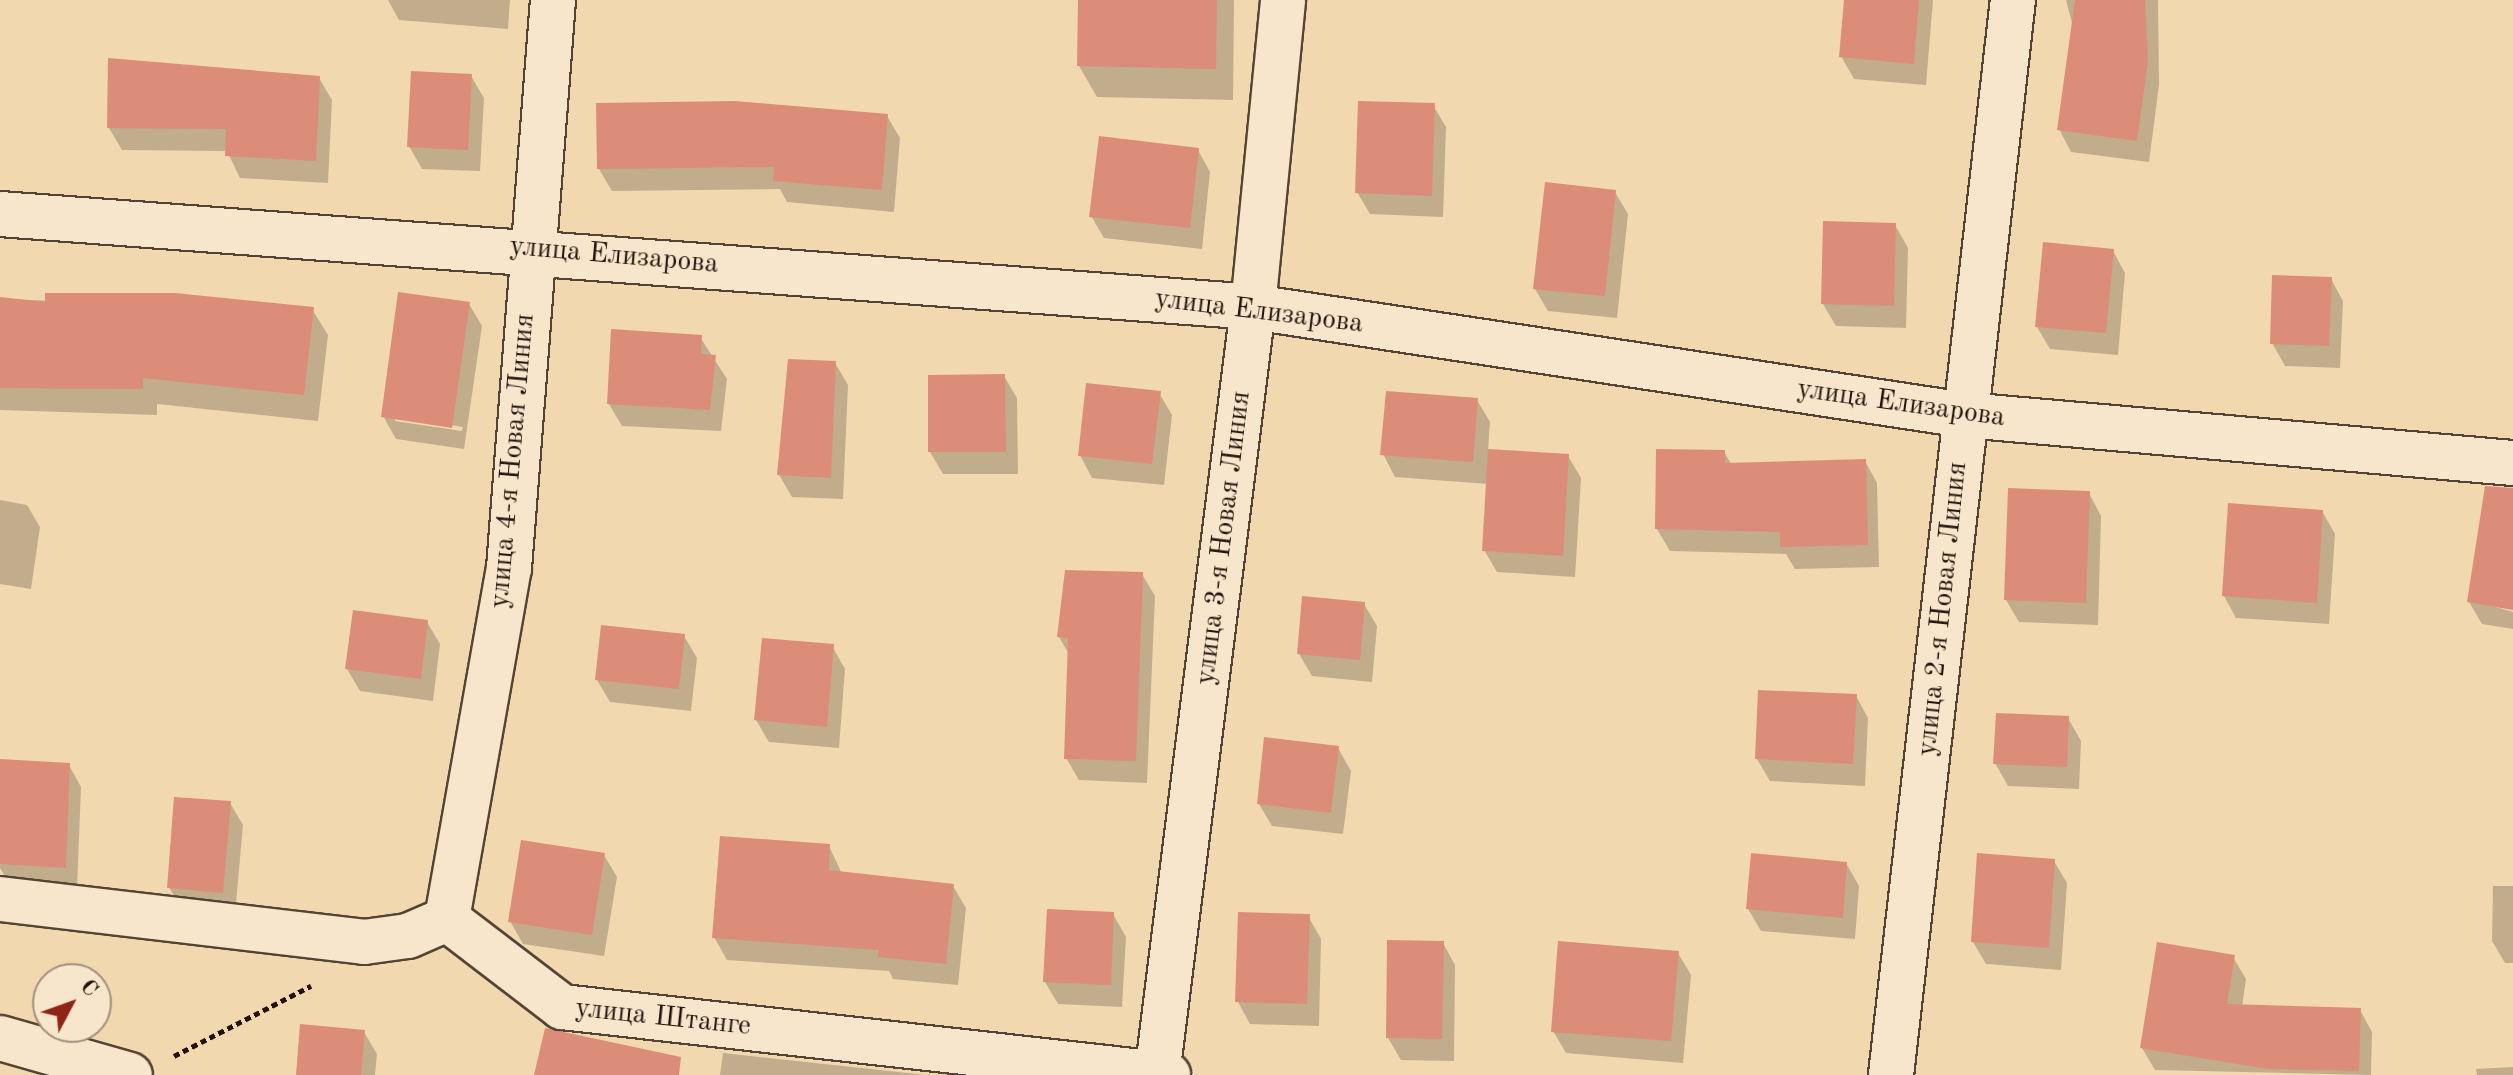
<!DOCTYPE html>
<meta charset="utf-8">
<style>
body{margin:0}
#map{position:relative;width:2513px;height:1075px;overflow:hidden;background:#f2d8af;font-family:"Old Standard TT",serif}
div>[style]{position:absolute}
.shadow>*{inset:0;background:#0003}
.building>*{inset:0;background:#dc8d79}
.path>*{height:5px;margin-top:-2.5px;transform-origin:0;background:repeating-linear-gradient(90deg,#21130c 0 6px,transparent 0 10px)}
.roads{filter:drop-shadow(2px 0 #554435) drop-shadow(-2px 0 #554435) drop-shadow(0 2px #554435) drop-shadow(0 -2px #554435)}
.minor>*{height:44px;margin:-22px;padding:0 22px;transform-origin:22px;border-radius:22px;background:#f7e6cb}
span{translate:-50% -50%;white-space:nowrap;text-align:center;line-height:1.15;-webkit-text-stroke:7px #f7e6cb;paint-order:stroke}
.street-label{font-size:28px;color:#21130c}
.north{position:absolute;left:32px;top:963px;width:80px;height:80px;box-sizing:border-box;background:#f7e6cb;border:2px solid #a1927f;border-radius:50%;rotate:49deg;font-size:22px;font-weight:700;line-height:32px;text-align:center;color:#21130c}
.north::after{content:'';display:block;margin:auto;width:28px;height:36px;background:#8f2418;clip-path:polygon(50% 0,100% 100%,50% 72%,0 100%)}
</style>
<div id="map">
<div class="shadow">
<i style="clip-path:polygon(388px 0,510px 0,508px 29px,399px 20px)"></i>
<i style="clip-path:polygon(1080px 0,1234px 0,1233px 100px,1097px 97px,1079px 66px)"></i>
<i style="clip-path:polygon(1846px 0,1933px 0,1926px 85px,1854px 79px,1841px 56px)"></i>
<i style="clip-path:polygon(2066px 0,2158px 0,2159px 85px,2149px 162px,2071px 152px,2059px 129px,2073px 27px)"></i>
<i style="clip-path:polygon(110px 60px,319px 78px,332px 100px,328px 183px,240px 178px,227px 151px,122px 150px,109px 128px)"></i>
<i style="clip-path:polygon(471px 76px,484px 98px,480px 171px,422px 169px,409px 146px)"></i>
<i style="clip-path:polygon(1433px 105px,1446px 127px,1443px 217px,1370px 214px,1357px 192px)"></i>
<i style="clip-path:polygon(887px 116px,900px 138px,894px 212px,787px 202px,780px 189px,612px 191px,599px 169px)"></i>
<i style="clip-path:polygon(1198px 150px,1210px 172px,1202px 249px,1104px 238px,1091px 216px)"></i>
<i style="clip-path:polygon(1615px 192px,1628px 214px,1617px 318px,1548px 311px,1535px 289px)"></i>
<i style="clip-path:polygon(1895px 225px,1908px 248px,1906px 328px,1836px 326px,1823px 304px)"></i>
<i style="clip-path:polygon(2113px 251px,2125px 273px,2118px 355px,2050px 349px,2037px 327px)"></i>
<i style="clip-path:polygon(2331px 279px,2343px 301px,2340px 368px,2285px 366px,2272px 343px)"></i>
<i style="clip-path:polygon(0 299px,312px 309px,328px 335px,318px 421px,157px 404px,157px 415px,0 410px)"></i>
<i style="clip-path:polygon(evenodd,469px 304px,482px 326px,464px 449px,396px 439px,383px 416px,469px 304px,395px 417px,463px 427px,462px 431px,395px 421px,395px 417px)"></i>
<i style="clip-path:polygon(700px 337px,727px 379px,721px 431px,622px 426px,609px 404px)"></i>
<i style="clip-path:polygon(835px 363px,848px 385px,843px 499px,792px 497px,779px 475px)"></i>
<i style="clip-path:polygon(1004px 376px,1017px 398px,1018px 474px,943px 474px,930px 452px)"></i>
<i style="clip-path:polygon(1159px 393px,1172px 415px,1164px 485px,1092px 478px,1080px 455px)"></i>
<i style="clip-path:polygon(1477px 400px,1490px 422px,1488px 451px,1568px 456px,1581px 478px,1575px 577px,1497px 572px,1484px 550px,1488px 484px,1395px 477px,1383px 454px)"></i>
<i style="clip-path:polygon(1724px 452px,1732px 465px,1865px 461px,1877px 483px,1879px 567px,1795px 569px,1786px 554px,1670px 551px,1657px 529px)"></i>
<i style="clip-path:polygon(2089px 493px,2101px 516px,2098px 625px,2019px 622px,2006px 600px)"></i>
<i style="clip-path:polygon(0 500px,27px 505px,40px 527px,31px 589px,0 584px)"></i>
<i style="clip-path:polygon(2322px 511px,2335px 534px,2329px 624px,2236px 618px,2224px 596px)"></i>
<i style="clip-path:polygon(2513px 520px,2513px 608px,2482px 603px,2513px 612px,2513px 629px,2482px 624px,2469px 602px)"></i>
<i style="clip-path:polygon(1142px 574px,1155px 596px,1147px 783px,1079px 780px,1066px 758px,1070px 656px,1059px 637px)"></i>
<i style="clip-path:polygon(1364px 604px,1377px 626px,1372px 682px,1312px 676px,1299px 654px)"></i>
<i style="clip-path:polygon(427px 622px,440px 644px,433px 701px,360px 691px,347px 669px)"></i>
<i style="clip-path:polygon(684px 636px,697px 658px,691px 711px,610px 702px,597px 680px)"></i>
<i style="clip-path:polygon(832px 646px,845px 669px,839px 748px,769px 742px,756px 720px)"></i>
<i style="clip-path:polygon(1856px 696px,1868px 718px,1865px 786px,1770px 781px,1757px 759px)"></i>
<i style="clip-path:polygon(2068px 718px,2081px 741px,2079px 789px,2008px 786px,1995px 763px)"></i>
<i style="clip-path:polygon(1338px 748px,1351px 771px,1343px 834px,1272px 826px,1259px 804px)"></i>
<i style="clip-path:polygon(69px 765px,81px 787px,77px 889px,11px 886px,0 868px,0 806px)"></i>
<i style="clip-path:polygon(230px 803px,243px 825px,235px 914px,182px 910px,169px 887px)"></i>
<i style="clip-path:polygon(829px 846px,842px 874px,953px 886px,966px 908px,958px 985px,893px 979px,889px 971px,727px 960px,714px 937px)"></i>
<i style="clip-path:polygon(604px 855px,617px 877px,604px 956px,523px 944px,510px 921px)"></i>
<i style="clip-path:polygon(2054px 861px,2067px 883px,2061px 970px,1986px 964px,1973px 942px)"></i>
<i style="clip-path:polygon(1846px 863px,1859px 886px,1855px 939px,1761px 931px,1748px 909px)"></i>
<i style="clip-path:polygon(2493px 886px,2513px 886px,2513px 963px,2505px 963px,2492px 941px)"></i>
<i style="clip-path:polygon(1113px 914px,1126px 937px,1122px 1007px,1058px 1004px,1045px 982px)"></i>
<i style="clip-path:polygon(1308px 916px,1321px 939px,1319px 1026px,1250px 1024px,1238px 1002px)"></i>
<i style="clip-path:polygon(1443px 943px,1455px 965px,1454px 1061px,1401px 1060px,1388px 1038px)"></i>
<i style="clip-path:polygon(1678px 953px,1691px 975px,1683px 1063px,1566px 1053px,1553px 1031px)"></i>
<i style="clip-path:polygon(2233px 957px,2246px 979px,2242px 1007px,2360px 1010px,2372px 1032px,2371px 1075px,2155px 1070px,2142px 1048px)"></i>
<i style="clip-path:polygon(364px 1032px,377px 1054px,375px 1075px,298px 1075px)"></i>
<i style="clip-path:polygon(723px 1053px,926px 1075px,720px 1075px)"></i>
<i style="clip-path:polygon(2513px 1067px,2513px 1075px,2477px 1075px,2476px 1069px)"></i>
</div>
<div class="building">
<i style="clip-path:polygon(1078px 0,1217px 0,1216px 69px,1077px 66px)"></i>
<i style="clip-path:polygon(1844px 0,1919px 0,1914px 64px,1839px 57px)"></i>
<i style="clip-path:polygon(2075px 0,2145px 0,2148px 61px,2137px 141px,2057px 130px)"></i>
<i style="clip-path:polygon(108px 58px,320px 76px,316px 161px,225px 156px,226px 129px,107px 128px)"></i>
<i style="clip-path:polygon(411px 71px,472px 74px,468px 150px,407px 147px)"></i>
<i style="clip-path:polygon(735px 101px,888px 114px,882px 190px,773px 181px,774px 167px,597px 169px,596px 103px)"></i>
<i style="clip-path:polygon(1358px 101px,1435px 103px,1432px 196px,1355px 193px)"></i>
<i style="clip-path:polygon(1099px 136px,1199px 148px,1190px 228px,1089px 217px)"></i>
<i style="clip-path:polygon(1545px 182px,1616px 190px,1605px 296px,1533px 289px)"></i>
<i style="clip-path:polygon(1823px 221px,1896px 223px,1894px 306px,1821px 304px)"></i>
<i style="clip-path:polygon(2043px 242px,2114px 249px,2106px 333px,2035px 327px)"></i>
<i style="clip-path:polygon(2272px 275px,2332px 277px,2329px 346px,2270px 344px)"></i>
<i style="clip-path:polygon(398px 292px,470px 302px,452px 428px,381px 417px)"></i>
<i style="clip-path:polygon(45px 293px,175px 293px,314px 307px,304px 395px,143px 378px,143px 389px,0 388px,0 297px,45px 302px)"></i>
<i style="clip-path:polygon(611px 329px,702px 335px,701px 354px,716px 355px,710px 410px,607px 404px)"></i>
<i style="clip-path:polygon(788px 359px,836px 361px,831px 478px,777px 475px)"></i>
<i style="clip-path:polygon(1005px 374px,1006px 452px,928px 452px,928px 375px)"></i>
<i style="clip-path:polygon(1086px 383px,1161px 391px,1152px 464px,1078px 456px)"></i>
<i style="clip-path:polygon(1386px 391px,1478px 398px,1473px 462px,1380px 455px)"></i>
<i style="clip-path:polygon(1488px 449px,1569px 454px,1563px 556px,1482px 551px)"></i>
<i style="clip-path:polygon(1656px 449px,1725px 450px,1725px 463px,1866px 459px,1868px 545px,1780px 547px,1780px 532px,1655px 529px)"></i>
<i style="clip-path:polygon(2485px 486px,2513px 488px,2513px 610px,2467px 602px)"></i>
<i style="clip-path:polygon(2008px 488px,2090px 491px,2086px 603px,2004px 600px)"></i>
<i style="clip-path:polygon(2228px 503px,2323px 510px,2317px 603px,2222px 596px)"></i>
<i style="clip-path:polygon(1065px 570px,1143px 572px,1136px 761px,1064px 759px,1068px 638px,1057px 637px)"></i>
<i style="clip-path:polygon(1302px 596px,1365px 602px,1360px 660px,1297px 654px)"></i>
<i style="clip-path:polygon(353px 610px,428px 620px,421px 679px,345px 669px)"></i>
<i style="clip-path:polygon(601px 625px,685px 634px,679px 689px,595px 680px)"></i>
<i style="clip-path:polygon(762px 638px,834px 644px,827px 727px,754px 720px)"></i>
<i style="clip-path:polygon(1758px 690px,1857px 694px,1853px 764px,1755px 759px)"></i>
<i style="clip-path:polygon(1996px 713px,2069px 716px,2067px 767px,1993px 764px)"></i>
<i style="clip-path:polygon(1264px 737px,1339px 746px,1331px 813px,1257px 804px)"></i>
<i style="clip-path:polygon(0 759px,70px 763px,66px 868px,0 864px)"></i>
<i style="clip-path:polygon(174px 797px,231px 801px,223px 893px,167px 888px)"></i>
<i style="clip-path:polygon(720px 836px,830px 844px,829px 870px,954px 884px,946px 964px,878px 957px,879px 950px,712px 938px)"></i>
<i style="clip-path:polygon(521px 840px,605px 853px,592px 935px,508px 922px)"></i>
<i style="clip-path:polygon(1751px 853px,1847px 862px,1843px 918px,1746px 909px)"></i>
<i style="clip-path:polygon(1977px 853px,2055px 859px,2049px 948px,1971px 942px)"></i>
<i style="clip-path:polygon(1047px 909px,1114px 912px,1111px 985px,1043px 982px)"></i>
<i style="clip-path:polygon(1238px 912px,1310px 914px,1307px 1004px,1235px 1002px)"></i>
<i style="clip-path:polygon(1387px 940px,1444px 941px,1442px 1039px,1386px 1038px)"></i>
<i style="clip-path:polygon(1558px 941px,1679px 951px,1671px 1041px,1551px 1032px)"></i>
<i style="clip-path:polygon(2157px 942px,2235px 955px,2227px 1004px,2361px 1008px,2359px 1071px,2268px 1069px,2140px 1048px)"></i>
<i style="clip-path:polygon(300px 1024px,365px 1030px,361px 1075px,296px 1075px)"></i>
<i style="clip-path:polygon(545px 1028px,681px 1057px,679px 1075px,534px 1075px)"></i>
</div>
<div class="path">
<i style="left:174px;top:1056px;width:154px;rotate:-27.1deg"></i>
</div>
<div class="roads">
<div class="minor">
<i style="left:0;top:214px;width:1256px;rotate:4.24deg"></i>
<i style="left:1253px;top:307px;width:720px;rotate:8.63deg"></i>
<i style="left:1965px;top:415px;width:550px;rotate:5.01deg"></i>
<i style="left:0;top:899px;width:367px;rotate:6.7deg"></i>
<i style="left:364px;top:942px;width:44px;rotate:-7.8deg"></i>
<i style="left:408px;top:936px;width:43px;rotate:-23.6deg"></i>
<i style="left:447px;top:919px;width:145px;rotate:37.4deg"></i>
<i style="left:562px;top:1007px;width:610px;rotate:6.4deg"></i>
<i style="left:447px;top:919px;width:356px;rotate:-80deg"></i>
<i style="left:509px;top:568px;width:570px;rotate:-85.57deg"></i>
<i style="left:0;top:1038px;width:135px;rotate:15.9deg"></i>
<i style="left:1157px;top:1075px;width:774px;rotate:-82.87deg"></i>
<i style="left:1253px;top:307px;width:308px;rotate:-84.4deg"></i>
<i style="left:1891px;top:1075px;width:1082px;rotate:-83.53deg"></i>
</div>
</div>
<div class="street-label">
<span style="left:614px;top:256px;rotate:5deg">улица Елизарова</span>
<span style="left:1259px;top:312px;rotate:7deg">улица Елизарова</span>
<span style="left:1901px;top:404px;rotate:8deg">улица Елизарова</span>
<span style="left:513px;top:461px;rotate:-85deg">улица 4-я Новая Линия</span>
<span style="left:1224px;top:538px;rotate:-83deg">улица 3-я Новая Линия</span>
<span style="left:1943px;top:609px;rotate:-84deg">улица 2-я Новая Линия</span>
<span style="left:663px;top:1018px;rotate:6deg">улица Штанге</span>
</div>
<div class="north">С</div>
</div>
